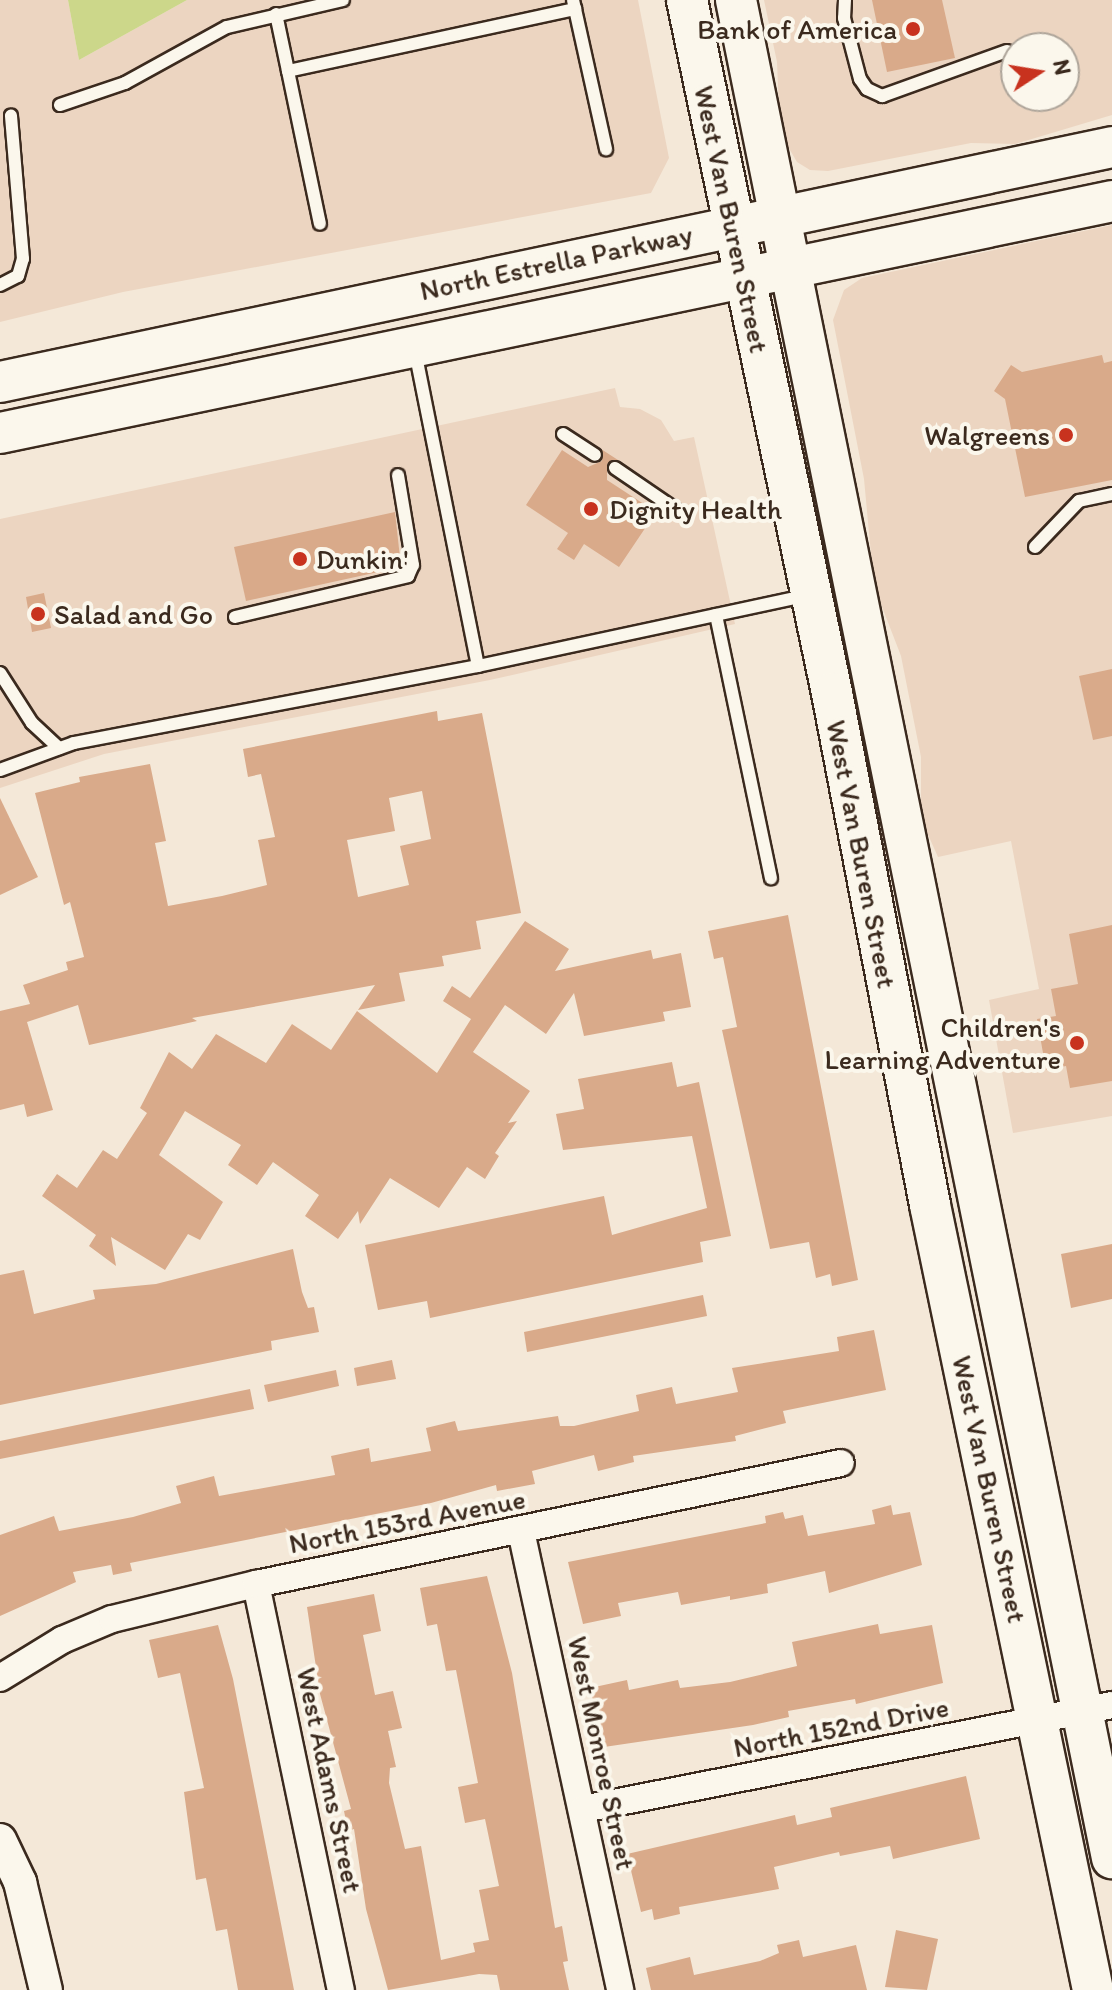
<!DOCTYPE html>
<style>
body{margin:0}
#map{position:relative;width:1112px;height:1990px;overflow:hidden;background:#f4e8d8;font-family:Itim,sans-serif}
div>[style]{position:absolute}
.built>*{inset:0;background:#ecd5c1}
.green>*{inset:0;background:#ccd78a}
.building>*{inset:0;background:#d9aa8a}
.roads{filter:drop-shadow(2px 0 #3b2a1e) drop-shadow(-2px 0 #3b2a1e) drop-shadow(0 2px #3b2a1e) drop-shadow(0 -2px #3b2a1e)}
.service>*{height:12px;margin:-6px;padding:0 6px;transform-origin:6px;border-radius:6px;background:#fbf7ec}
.minor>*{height:26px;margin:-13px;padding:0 13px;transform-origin:13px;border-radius:13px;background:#fbf7ec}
.tertiary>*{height:32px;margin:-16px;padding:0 16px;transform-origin:16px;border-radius:16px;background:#fbf7ec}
.primary>*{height:40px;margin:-20px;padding:0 20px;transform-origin:20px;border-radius:20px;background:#fbf7ec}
.dots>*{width:22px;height:22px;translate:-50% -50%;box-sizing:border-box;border:4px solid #fbf7ec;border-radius:50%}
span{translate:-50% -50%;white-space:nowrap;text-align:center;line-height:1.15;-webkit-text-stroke:8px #fbf7ec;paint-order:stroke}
.poi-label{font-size:28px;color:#3b2a1e}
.right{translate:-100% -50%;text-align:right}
.left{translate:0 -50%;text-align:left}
.street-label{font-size:28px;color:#3b2a1e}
.north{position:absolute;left:1000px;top:32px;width:80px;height:80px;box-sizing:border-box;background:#fbf7ec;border:2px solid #aea59a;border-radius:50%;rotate:78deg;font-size:22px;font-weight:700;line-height:32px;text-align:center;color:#3b2a1e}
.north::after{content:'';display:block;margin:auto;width:28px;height:36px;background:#c8321e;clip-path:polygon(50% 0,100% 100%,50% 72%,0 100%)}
</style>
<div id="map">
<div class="built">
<i style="clip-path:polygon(0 0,68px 0,79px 60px,187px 0,638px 0,669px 158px,651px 193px,123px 292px,0 322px)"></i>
<i style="clip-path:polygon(evenodd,764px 0,1112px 0,1112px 115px,1015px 144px,971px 143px,828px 171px,810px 170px,797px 162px,780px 133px,777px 62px,764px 0,1016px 48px,1064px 48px,1064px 96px,1016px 96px,1016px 48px)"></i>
<i style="clip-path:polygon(1112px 225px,1112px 1116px,1013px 1133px,989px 1000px,1039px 989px,1011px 841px,938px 857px,921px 819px,921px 757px,901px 656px,874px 586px,864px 479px,833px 320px,844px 290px,862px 278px)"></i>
<i style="clip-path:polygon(615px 388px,620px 407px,640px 409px,661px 420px,674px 441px,694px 437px,735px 624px,490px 680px,104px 754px,0 788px,0 519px)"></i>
</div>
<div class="green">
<i style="clip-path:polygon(68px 0,187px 0,79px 60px)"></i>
</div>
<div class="building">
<i style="clip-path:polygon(872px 0,942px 0,955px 58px,887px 72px)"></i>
<i style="clip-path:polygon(1102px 355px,1104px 363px,1112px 361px,1112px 480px,1025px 497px,1005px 399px,994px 391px,1011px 365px,1022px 372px)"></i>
<i style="clip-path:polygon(601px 449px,618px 460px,607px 464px,607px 480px,656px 512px,619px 567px,584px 544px,574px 560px,557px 549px,568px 533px,526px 505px,562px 450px,588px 467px,602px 461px)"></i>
<i style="clip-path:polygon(395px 512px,401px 567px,246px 601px,234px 547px)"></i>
<i style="clip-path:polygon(44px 593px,51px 628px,32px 632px,26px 597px)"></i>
<i style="clip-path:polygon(1112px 669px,1112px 736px,1093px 740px,1079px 676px)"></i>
<i style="clip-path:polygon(evenodd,437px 711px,438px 721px,482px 713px,521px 913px,476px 921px,481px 949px,442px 956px,444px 966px,399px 973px,405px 1001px,358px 1010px,375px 985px,192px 1018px,197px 1021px,89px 1045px,78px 1005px,27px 1022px,53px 1110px,27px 1117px,24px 1104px,0 1110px,0 1011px,30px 1004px,23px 985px,68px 970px,66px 962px,84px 957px,70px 902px,64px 905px,35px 793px,80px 782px,79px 777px,150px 764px,166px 841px,155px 843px,168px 906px,222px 896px,267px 885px,258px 840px,275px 837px,261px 774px,248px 777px,243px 749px,437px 711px,422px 791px,431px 839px,400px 846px,409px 885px,358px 897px,347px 840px,395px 831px,389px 798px,422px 791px)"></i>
<i style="clip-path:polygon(0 798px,38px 877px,0 895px)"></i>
<i style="clip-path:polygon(788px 915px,858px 1280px,832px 1286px,830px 1274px,816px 1278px,809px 1242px,770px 1249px,722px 1030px,737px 1027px,723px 957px,714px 959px,708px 931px)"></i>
<i style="clip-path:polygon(525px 921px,569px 949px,555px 971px,651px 950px,653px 959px,681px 953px,691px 1007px,663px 1012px,665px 1021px,584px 1036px,574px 993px,546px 1034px,505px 1005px,473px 1052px,530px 1091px,508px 1123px,517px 1121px,495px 1153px,499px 1156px,485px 1179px,467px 1167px,439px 1208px,390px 1178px,360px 1224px,358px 1211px,338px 1239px,305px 1216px,319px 1195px,273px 1162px,257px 1185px,228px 1165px,241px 1145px,185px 1111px,159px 1155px,223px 1202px,200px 1240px,188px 1234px,165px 1270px,111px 1237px,116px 1266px,89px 1246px,96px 1235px,42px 1196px,57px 1174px,77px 1188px,103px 1150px,117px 1159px,147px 1113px,140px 1108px,169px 1052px,192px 1069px,216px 1034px,266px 1063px,292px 1024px,331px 1050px,357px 1011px,437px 1073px,471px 1019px,443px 1001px,452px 986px,470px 998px)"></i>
<i style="clip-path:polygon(1112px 925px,1112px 1081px,1070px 1088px,1066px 1066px,1046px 1070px,1037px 1019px,1056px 1016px,1051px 989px,1078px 984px,1069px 934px)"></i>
<i style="clip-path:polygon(672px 1062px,677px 1087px,699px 1082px,731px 1236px,700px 1242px,703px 1262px,430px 1318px,427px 1301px,378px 1310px,365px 1245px,604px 1196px,612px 1235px,707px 1208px,692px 1136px,563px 1150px,556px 1114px,584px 1109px,578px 1079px)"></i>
<i style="clip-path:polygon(1112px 1244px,1112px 1299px,1071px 1308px,1061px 1254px)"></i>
<i style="clip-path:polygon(293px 1249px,302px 1292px,308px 1308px,314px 1307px,319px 1332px,271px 1341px,272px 1350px,0 1405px,0 1275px,24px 1270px,34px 1314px,95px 1299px,93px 1290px,156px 1284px)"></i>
<i style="clip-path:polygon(703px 1295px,707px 1316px,527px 1352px,524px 1332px)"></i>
<i style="clip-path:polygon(874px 1330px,886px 1390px,783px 1411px,786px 1423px,735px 1436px,736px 1441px,633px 1456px,634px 1462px,598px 1471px,594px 1455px,532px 1471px,535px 1484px,497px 1491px,496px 1485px,431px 1503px,130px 1563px,132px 1571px,113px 1575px,111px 1565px,73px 1572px,76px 1582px,0 1616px,0 1535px,54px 1516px,59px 1531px,133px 1517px,181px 1503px,176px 1486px,214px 1476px,219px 1496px,335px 1475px,331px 1456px,369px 1448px,371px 1462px,431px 1451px,426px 1428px,455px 1421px,458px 1431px,558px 1416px,560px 1426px,574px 1426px,639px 1411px,636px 1395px,672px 1387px,676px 1404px,738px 1392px,732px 1368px,839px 1351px,837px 1337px)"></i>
<i style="clip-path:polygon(392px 1360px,396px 1379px,357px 1386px,354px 1368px)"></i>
<i style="clip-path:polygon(336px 1370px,339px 1386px,268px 1402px,264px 1385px)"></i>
<i style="clip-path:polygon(250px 1389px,254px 1409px,0 1459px,0 1441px)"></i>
<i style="clip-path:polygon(891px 1505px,893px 1515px,910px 1512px,922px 1565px,829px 1593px,825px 1571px,767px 1584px,768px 1593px,730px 1600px,730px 1596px,681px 1605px,678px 1592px,618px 1603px,621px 1616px,583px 1624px,568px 1562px,766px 1523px,765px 1516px,783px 1512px,785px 1519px,803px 1515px,808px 1536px,875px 1524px,872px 1510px)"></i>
<i style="clip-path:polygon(487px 1576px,512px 1673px,555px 1928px,562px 1926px,568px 1961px,563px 1962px,569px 1990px,500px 1990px,497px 1975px,479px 1974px,388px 1990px,366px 1909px,354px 1829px,348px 1831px,344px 1811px,351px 1809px,320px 1694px,307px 1607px,374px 1594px,381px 1631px,363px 1635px,375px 1695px,393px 1691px,402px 1728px,388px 1731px,396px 1767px,390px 1768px,389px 1783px,405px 1849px,421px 1846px,441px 1960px,475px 1952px,473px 1943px,489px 1940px,479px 1890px,499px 1886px,485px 1819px,465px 1823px,458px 1787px,478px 1783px,456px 1670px,446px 1671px,437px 1624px,427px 1626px,420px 1588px)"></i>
<i style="clip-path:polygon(878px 1624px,880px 1634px,932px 1625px,943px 1683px,856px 1704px,855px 1699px,788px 1711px,789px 1717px,753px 1725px,604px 1747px,590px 1688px,627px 1680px,629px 1690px,678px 1680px,680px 1688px,730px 1682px,797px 1666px,792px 1642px)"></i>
<i style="clip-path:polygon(218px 1625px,233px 1679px,294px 1990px,238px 1990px,227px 1929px,216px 1931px,206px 1878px,196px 1880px,184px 1792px,204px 1788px,180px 1673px,158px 1678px,149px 1640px)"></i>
<i style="clip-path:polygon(966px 1776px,980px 1839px,893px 1859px,890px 1846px,840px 1856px,839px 1852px,774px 1867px,779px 1889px,679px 1907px,680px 1914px,654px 1920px,652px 1909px,641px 1912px,627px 1854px,795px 1815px,797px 1825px,832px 1817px,830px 1808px)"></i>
<i style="clip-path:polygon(896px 1930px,938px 1939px,927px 1990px,885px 1987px)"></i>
<i style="clip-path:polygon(799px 1940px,803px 1957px,856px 1945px,867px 1990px,651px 1990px,646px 1968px,690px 1957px,694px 1975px,760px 1961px,779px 1953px,777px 1945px)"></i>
</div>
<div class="roads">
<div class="service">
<i style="left:573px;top:0;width:153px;rotate:77.5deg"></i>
<i style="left:845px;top:0;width:18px;rotate:93deg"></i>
<i style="left:844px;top:18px;width:63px;rotate:75.3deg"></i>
<i style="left:860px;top:79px;width:12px;rotate:55deg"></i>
<i style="left:867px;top:89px;width:17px;rotate:25deg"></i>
<i style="left:882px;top:96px;width:133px;rotate:-19.8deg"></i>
<i style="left:276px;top:14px;width:58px;rotate:78.1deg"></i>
<i style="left:288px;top:71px;width:294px;rotate:-12.2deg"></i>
<i style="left:288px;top:71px;width:156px;rotate:78.2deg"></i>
<i style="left:60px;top:105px;width:69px;rotate:-18.7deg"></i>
<i style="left:125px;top:83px;width:116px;rotate:-28.8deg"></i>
<i style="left:227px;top:27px;width:119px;rotate:-13.1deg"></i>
<i style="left:0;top:285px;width:20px;rotate:-27deg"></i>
<i style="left:18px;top:276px;width:18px;rotate:-74deg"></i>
<i style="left:23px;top:259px;width:144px;rotate:-94.8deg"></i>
<i style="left:415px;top:351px;width:321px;rotate:78.7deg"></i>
<i style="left:563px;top:434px;width:38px;rotate:33deg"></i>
<i style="left:615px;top:468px;width:73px;rotate:34.3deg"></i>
<i style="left:1035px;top:547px;width:64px;rotate:-46.3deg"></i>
<i style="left:1079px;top:501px;width:34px;rotate:-12deg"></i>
<i style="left:716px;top:615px;width:269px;rotate:78.2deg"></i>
<i style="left:235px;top:617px;width:178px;rotate:-13.3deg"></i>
<i style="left:408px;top:576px;width:12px;rotate:-66deg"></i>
<i style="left:413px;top:565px;width:91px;rotate:-99.5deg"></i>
<i style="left:0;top:673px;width:59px;rotate:57.4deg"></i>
<i style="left:32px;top:723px;width:37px;rotate:43deg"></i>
<i style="left:0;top:770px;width:79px;rotate:-20deg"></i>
<i style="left:74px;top:743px;width:411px;rotate:-10.8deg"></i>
<i style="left:478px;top:666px;width:333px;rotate:-12.1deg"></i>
</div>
<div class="minor">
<i style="left:521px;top:1531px;width:470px;rotate:77.8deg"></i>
<i style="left:256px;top:1584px;width:415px;rotate:78.2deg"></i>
<i style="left:0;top:1678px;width:73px;rotate:-31.5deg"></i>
<i style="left:62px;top:1640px;width:54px;rotate:-22.8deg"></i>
<i style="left:112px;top:1619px;width:148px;rotate:-13.7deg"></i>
<i style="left:256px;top:1584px;width:597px;rotate:-11.69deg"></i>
<i style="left:583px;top:1809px;width:539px;rotate:-11.12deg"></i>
</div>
<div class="tertiary">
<i style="left:0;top:1840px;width:47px;rotate:64.5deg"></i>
<i style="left:20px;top:1882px;width:111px;rotate:76.5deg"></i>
</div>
<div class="primary">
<i style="left:687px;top:0;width:708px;rotate:78.18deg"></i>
<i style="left:832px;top:693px;width:521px;rotate:79.16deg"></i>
<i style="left:930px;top:1205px;width:802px;rotate:78.27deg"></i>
<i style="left:736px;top:0;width:1896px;rotate:78.56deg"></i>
<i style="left:0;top:382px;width:1137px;rotate:-11.93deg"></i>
<i style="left:0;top:433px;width:1136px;rotate:-11.78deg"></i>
</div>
</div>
<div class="dots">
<i style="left:913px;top:29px;background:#c8321e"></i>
<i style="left:1066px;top:435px;background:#c8321e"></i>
<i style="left:591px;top:509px;background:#c8321e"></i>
<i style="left:300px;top:559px;background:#c8321e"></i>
<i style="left:38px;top:614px;background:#c8321e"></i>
<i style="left:1077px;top:1043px;background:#c8321e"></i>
</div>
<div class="poi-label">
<span class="right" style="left:897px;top:29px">Bank of America</span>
<span class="right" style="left:1050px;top:435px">Walgreens</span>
<span class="left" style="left:609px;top:509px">Dignity Health</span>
<span class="left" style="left:316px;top:559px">Dunkin'</span>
<span class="left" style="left:54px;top:614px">Salad and Go</span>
<span class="right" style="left:1061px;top:1043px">Children's<br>Learning Adventure</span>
</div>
<div class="street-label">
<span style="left:732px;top:219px;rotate:78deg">West Van Buren Street</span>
<span style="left:556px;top:262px;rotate:-12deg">North Estrella Parkway</span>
<span style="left:862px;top:854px;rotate:79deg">West Van Buren Street</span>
<span style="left:990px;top:1489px;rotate:78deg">West Van Buren Street</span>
<span style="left:407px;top:1521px;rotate:-11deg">North 153rd Avenue</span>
<span style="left:841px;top:1727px;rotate:-11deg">North 152nd Drive</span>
<span style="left:602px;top:1753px;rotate:78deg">West Monroe Street</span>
<span style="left:330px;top:1780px;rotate:78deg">West Adams Street</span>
</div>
<div class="north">N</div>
</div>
